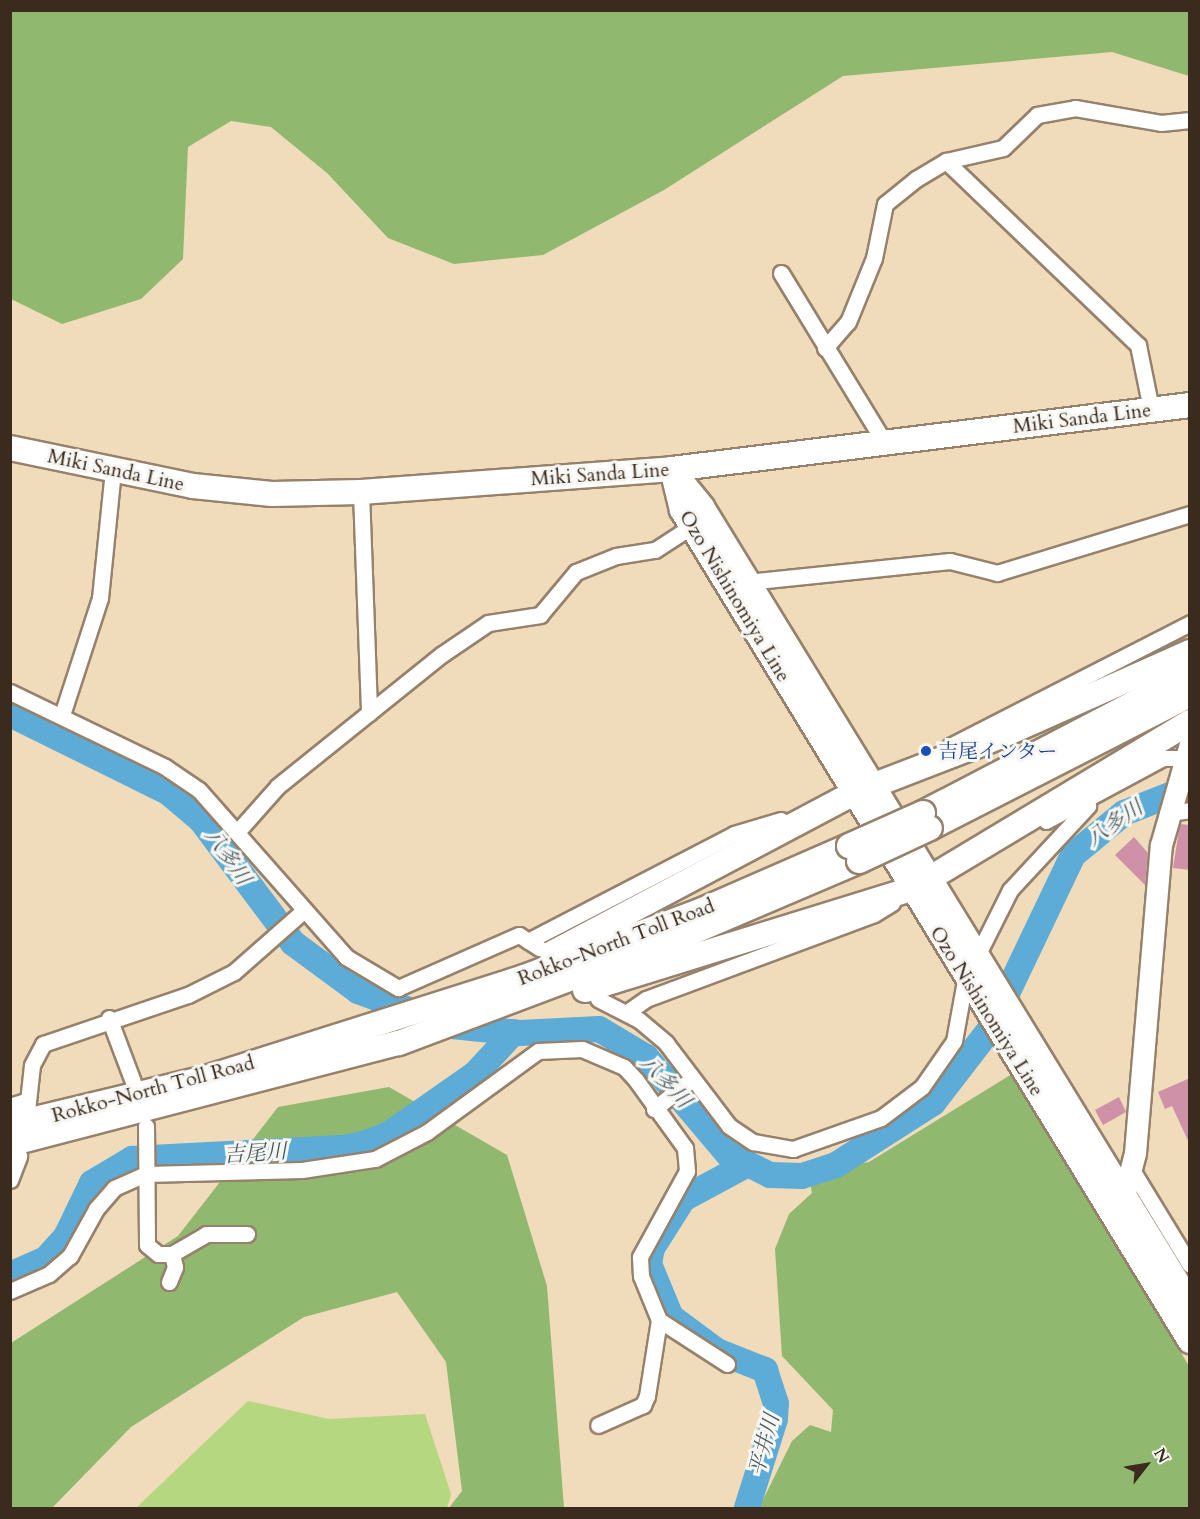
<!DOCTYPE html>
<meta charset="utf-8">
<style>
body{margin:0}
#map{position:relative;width:1200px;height:1519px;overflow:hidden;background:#f0dbba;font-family:Cardo,"Noto Serif JP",serif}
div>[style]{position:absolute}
.green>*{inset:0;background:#b5d77f}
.forest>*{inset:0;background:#90b86e}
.river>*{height:26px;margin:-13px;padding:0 13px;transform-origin:13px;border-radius:13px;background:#5dacd7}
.building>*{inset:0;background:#ce91a8}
.roads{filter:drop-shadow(2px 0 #96826c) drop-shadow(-2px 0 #96826c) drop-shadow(0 2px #96826c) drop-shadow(0 -2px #96826c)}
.street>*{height:15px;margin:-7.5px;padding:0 7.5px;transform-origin:7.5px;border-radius:7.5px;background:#fff}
.secondary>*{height:21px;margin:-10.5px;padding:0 10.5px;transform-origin:10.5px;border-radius:10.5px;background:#fff}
.primary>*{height:24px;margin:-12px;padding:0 12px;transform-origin:12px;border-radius:12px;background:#fff}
.bridges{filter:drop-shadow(2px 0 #96826c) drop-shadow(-2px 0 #96826c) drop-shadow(0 2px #96826c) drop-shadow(0 -2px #96826c)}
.primary-bridge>*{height:24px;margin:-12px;padding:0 12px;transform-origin:12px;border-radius:12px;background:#fff}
.dots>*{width:16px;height:16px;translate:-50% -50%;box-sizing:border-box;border:3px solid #f6f6f2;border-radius:50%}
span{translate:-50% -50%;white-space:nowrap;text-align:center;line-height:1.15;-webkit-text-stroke:6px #f6f6f2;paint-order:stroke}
.street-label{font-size:20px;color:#3b2a1e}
.transit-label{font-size:20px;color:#164399}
.left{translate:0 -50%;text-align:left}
.water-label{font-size:21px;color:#47585f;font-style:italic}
.frame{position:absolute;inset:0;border:12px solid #3b2a1e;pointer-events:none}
.north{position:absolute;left:1116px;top:1435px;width:60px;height:60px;-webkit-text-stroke:4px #f6f6f2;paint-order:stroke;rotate:59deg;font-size:16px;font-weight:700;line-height:24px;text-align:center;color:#3b2a1e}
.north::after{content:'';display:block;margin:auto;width:21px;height:27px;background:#3b2a1e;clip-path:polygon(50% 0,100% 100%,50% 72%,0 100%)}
</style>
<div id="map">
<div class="green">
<i style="clip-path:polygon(248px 1401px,329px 1419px,425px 1414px,451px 1494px,447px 1508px,136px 1508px)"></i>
</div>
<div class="forest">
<i style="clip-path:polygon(10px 11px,1189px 11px,1189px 76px,1112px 52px,843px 76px,664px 190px,543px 255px,454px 264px,388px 238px,327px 173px,271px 127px,231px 121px,188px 147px,183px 259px,141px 299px,62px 324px,11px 299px)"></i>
<i style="clip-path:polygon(1012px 1074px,1189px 1366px,1189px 1508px,759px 1508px,792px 1441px,810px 1425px,831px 1432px,833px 1410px,782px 1356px,775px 1249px,789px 1214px,812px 1193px,808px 1172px,869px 1162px)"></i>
<i style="clip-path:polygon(389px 1087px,507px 1155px,547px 1286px,564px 1508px,449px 1508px,462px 1491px,446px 1362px,397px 1292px,304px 1317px,131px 1427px,52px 1508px,11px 1508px,11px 1343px,178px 1236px,278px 1107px)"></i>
</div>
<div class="river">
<i style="left:10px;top:714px;width:176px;rotate:26.3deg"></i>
<i style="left:168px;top:792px;width:43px;rotate:40.3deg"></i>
<i style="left:201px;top:820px;width:154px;rotate:53.2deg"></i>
<i style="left:293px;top:943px;width:81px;rotate:36.4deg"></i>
<i style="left:358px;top:991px;width:100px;rotate:20.4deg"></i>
<i style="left:452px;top:1026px;width:68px;rotate:5.9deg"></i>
<i style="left:520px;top:1033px;width:79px;rotate:-2.9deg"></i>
<i style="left:599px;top:1029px;width:55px;rotate:30.8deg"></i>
<i style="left:646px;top:1057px;width:127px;rotate:49.8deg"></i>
<i style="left:728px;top:1154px;width:47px;rotate:26.6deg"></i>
<i style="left:770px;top:1175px;width:32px;rotate:2deg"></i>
<i style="left:802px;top:1176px;width:36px;rotate:-18deg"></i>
<i style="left:836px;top:1165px;width:115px;rotate:-32.6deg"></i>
<i style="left:933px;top:1103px;width:93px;rotate:-52.4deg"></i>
<i style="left:990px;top:1029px;width:193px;rotate:-64.5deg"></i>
<i style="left:1073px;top:855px;width:66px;rotate:-39.5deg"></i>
<i style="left:1124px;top:813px;width:71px;rotate:-21.5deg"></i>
<i style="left:744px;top:1166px;width:69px;rotate:151.6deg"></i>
<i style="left:683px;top:1199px;width:58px;rotate:122.3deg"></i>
<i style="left:652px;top:1248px;width:16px;rotate:101deg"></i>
<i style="left:649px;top:1264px;width:57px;rotate:67.5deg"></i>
<i style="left:671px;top:1317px;width:57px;rotate:36.5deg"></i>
<i style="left:717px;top:1351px;width:52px;rotate:21.6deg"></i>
<i style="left:765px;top:1370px;width:35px;rotate:72deg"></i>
<i style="left:776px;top:1403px;width:16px;rotate:94deg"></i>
<i style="left:775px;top:1419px;width:93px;rotate:107.5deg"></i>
<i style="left:10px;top:1275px;width:39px;rotate:-24deg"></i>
<i style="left:46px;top:1259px;width:30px;rotate:-48deg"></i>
<i style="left:66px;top:1237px;width:60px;rotate:-64.3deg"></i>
<i style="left:92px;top:1183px;width:47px;rotate:-31deg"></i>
<i style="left:132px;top:1159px;width:213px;rotate:-3deg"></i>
<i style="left:345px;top:1148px;width:22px;rotate:-13deg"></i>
<i style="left:366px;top:1143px;width:23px;rotate:-20deg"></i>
<i style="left:388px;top:1135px;width:106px;rotate:-35deg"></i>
<i style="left:475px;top:1074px;width:57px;rotate:-47.1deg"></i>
</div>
<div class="building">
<i style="clip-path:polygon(1180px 824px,1190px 825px,1190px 870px,1173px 868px)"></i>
<i style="clip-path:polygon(1134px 837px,1148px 853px,1145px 885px,1115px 855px)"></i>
<i style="clip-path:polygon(1190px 1078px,1190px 1145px,1172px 1106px,1165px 1109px,1158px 1092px)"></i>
<i style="clip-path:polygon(1119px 1097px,1126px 1112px,1103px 1125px,1095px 1110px)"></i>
</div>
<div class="roads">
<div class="street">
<i style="left:946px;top:161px;width:266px;rotate:43.8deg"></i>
<i style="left:1138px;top:345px;width:65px;rotate:78.5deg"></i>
<i style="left:781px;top:273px;width:198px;rotate:58.6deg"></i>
<i style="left:825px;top:348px;width:35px;rotate:-49deg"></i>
<i style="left:848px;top:322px;width:69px;rotate:-67.9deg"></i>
<i style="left:874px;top:258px;width:55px;rotate:-78.5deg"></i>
<i style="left:885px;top:204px;width:40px;rotate:-39deg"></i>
<i style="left:916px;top:179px;width:35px;rotate:-31deg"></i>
<i style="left:946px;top:161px;width:58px;rotate:-12.8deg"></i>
<i style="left:1003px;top:148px;width:47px;rotate:-44.1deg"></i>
<i style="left:1037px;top:115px;width:39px;rotate:-10deg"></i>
<i style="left:1075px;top:108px;width:87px;rotate:9.9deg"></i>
<i style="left:1161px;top:123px;width:29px;rotate:-6deg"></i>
<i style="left:361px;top:492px;width:221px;rotate:87.9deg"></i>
<i style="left:747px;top:582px;width:204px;rotate:-5.9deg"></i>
<i style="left:950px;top:561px;width:49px;rotate:14.3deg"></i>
<i style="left:997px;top:573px;width:202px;rotate:-17deg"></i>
<i style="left:10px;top:692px;width:172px;rotate:25.8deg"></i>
<i style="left:165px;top:767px;width:41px;rotate:34.1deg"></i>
<i style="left:199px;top:790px;width:222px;rotate:48.6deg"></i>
<i style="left:346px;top:957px;width:61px;rotate:30.8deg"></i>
<i style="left:398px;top:988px;width:132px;rotate:-23.7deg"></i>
<i style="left:519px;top:935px;width:24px;rotate:33deg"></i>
<i style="left:62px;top:715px;width:123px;rotate:-72deg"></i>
<i style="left:100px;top:598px;width:130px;rotate:-84.2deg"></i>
<i style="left:950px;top:746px;width:270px;rotate:-27.1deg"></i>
<i style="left:1167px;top:813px;width:23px;rotate:-7deg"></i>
<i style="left:1046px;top:821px;width:133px;rotate:-28.3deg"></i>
<i style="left:1163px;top:758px;width:27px"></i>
<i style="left:238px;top:831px;width:60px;rotate:-48.4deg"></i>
<i style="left:278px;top:786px;width:209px;rotate:-38.8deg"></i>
<i style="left:441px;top:655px;width:57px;rotate:-34.2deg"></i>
<i style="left:488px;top:623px;width:53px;rotate:-8.7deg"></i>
<i style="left:540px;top:615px;width:56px;rotate:-50.1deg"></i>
<i style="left:576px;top:572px;width:43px;rotate:-21.8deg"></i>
<i style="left:616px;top:556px;width:39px;rotate:-9deg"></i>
<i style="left:655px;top:550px;width:44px;rotate:-33deg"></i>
<i style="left:528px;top:941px;width:232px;rotate:-27.4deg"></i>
<i style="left:734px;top:834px;width:49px;rotate:-16.6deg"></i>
<i style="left:977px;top:956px;width:74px;rotate:-63.4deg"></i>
<i style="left:1010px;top:890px;width:115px;rotate:-47.1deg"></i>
<i style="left:598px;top:999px;width:46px;rotate:27.1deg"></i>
<i style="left:639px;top:1020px;width:35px;rotate:40deg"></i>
<i style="left:666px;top:1043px;width:104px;rotate:52.8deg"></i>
<i style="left:729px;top:1126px;width:29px;rotate:34deg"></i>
<i style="left:753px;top:1142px;width:41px;rotate:9.9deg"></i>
<i style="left:793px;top:1149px;width:93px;rotate:-19.4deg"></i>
<i style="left:881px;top:1118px;width:51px;rotate:-37.1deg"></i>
<i style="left:922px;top:1087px;width:56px;rotate:-55.2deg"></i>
<i style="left:954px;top:1041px;width:67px;rotate:-79.7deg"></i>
<i style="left:626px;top:1013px;width:24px;rotate:-35deg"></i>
<i style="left:646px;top:999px;width:243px;rotate:-20.4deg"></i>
<i style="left:874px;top:914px;width:21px;rotate:-31deg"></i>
<i style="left:109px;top:1018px;width:68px;rotate:69.4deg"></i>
<i style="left:10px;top:1106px;width:19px;rotate:-18deg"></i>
<i style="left:654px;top:1109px;width:48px;rotate:-38.3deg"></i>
<i style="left:27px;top:1111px;width:46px;rotate:-83.8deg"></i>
<i style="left:32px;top:1065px;width:24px;rotate:-62deg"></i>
<i style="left:43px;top:1044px;width:153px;rotate:-18.7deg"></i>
<i style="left:188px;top:995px;width:51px;rotate:-26.6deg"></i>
<i style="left:234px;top:972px;width:91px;rotate:-41.4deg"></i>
<i style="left:146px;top:1126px;width:119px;rotate:89.5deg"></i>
<i style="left:147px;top:1245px;width:14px;rotate:39deg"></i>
<i style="left:158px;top:1254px;width:14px"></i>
<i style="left:172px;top:1254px;width:39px;rotate:-30deg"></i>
<i style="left:206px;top:1234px;width:41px"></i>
<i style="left:1132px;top:1170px;width:111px;rotate:58.6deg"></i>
<i style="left:10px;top:1180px;width:26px;rotate:-69deg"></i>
<i style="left:169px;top:1282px;width:16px;rotate:-68deg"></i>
<i style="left:175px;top:1267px;width:13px;rotate:-103deg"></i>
<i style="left:10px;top:1291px;width:43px;rotate:-23.6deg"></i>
<i style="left:49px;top:1274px;width:28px;rotate:-41deg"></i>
<i style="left:70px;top:1256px;width:54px;rotate:-61deg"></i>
<i style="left:96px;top:1209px;width:28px;rotate:-49deg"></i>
<i style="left:114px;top:1188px;width:35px;rotate:-24deg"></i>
<i style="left:146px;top:1174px;width:156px;rotate:-1.5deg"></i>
<i style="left:302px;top:1170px;width:74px;rotate:-8.6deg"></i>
<i style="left:375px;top:1159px;width:59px;rotate:-27.4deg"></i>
<i style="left:427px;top:1132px;width:137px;rotate:-36.1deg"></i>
<i style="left:538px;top:1051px;width:44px;rotate:-2.6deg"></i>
<i style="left:582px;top:1049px;width:46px;rotate:23.2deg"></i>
<i style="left:624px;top:1067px;width:18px;rotate:47deg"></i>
<i style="left:636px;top:1080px;width:84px;rotate:54.2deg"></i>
<i style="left:685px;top:1148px;width:23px;rotate:85deg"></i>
<i style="left:687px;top:1171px;width:98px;rotate:118.7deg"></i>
<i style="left:640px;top:1257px;width:19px;rotate:87deg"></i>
<i style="left:641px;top:1276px;width:48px;rotate:67.8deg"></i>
<i style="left:659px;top:1320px;width:77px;rotate:99deg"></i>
<i style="left:647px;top:1396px;width:10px;rotate:114deg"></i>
<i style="left:643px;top:1405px;width:49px;rotate:156deg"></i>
<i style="left:659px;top:1320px;width:81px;rotate:32.9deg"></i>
</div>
<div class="secondary">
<i style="left:1124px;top:1196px;width:44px;rotate:-75.7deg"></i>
<i style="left:1135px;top:1153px;width:309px;rotate:-85.2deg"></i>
<i style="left:1161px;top:845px;width:105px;rotate:-74deg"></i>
</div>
<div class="primary">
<i style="left:10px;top:448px;width:187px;rotate:11.7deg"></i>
<i style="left:193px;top:486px;width:79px;rotate:5.8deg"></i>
<i style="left:272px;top:494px;width:89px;rotate:-1.3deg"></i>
<i style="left:361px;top:492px;width:312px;rotate:-4.2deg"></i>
<i style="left:672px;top:469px;width:522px;rotate:-7.04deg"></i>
<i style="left:672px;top:469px;width:42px;rotate:76.3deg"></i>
<i style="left:682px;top:510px;width:974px;rotate:58.56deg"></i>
<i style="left:677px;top:476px;width:40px;rotate:51deg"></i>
<i style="left:702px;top:507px;width:934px;rotate:58.49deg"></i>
<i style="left:923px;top:813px;width:301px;rotate:-27.5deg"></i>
<i style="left:930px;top:828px;width:292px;rotate:-27.1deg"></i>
<i style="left:552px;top:953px;width:342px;rotate:-27.9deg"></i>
<i style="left:854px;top:793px;width:155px;rotate:-21.1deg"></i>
<i style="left:999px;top:737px;width:209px;rotate:-24deg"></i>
<i style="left:585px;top:990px;width:342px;rotate:-17.2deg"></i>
<i style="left:912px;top:889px;width:324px;rotate:-31deg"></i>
<i style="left:10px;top:1125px;width:202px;rotate:-13.5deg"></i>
<i style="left:206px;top:1078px;width:334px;rotate:-17.6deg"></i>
<i style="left:524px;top:977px;width:188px;rotate:-20.6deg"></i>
<i style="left:700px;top:911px;width:163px;rotate:-23.6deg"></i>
<i style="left:10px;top:1144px;width:402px;rotate:-14.6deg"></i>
<i style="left:399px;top:1043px;width:301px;rotate:-20.6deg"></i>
<i style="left:681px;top:937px;width:194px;rotate:-23.1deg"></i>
</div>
</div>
<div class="bridges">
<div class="primary-bridge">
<i style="left:849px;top:846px;width:81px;rotate:-24deg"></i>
<i style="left:859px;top:861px;width:78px;rotate:-24.9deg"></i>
</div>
</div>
<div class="dots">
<i style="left:926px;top:751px;background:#1a4fb4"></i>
</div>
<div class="street-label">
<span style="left:1082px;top:418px;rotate:-7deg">Miki Sanda Line</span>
<span style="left:116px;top:470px;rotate:12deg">Miki Sanda Line</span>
<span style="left:600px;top:474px;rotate:-4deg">Miki Sanda Line</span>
<span style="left:735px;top:596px;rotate:59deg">Ozo Nishinomiya Line</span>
<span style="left:616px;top:942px;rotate:-21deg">Rokko-North Toll Road</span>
<span style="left:987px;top:1011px;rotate:58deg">Ozo Nishinomiya Line</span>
<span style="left:153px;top:1089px;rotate:-15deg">Rokko-North Toll Road</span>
</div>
<div class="transit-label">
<span class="left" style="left:938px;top:751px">吉尾インター</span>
</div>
<div class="water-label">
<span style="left:1115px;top:824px;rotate:-35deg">八多川</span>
<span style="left:227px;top:857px;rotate:55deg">八多川</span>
<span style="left:665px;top:1082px;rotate:47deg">八多川</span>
<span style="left:255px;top:1154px;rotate:-4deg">吉尾川</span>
<span style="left:765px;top:1445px;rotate:-75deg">平井川</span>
</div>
<div class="frame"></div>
<div class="north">N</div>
</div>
